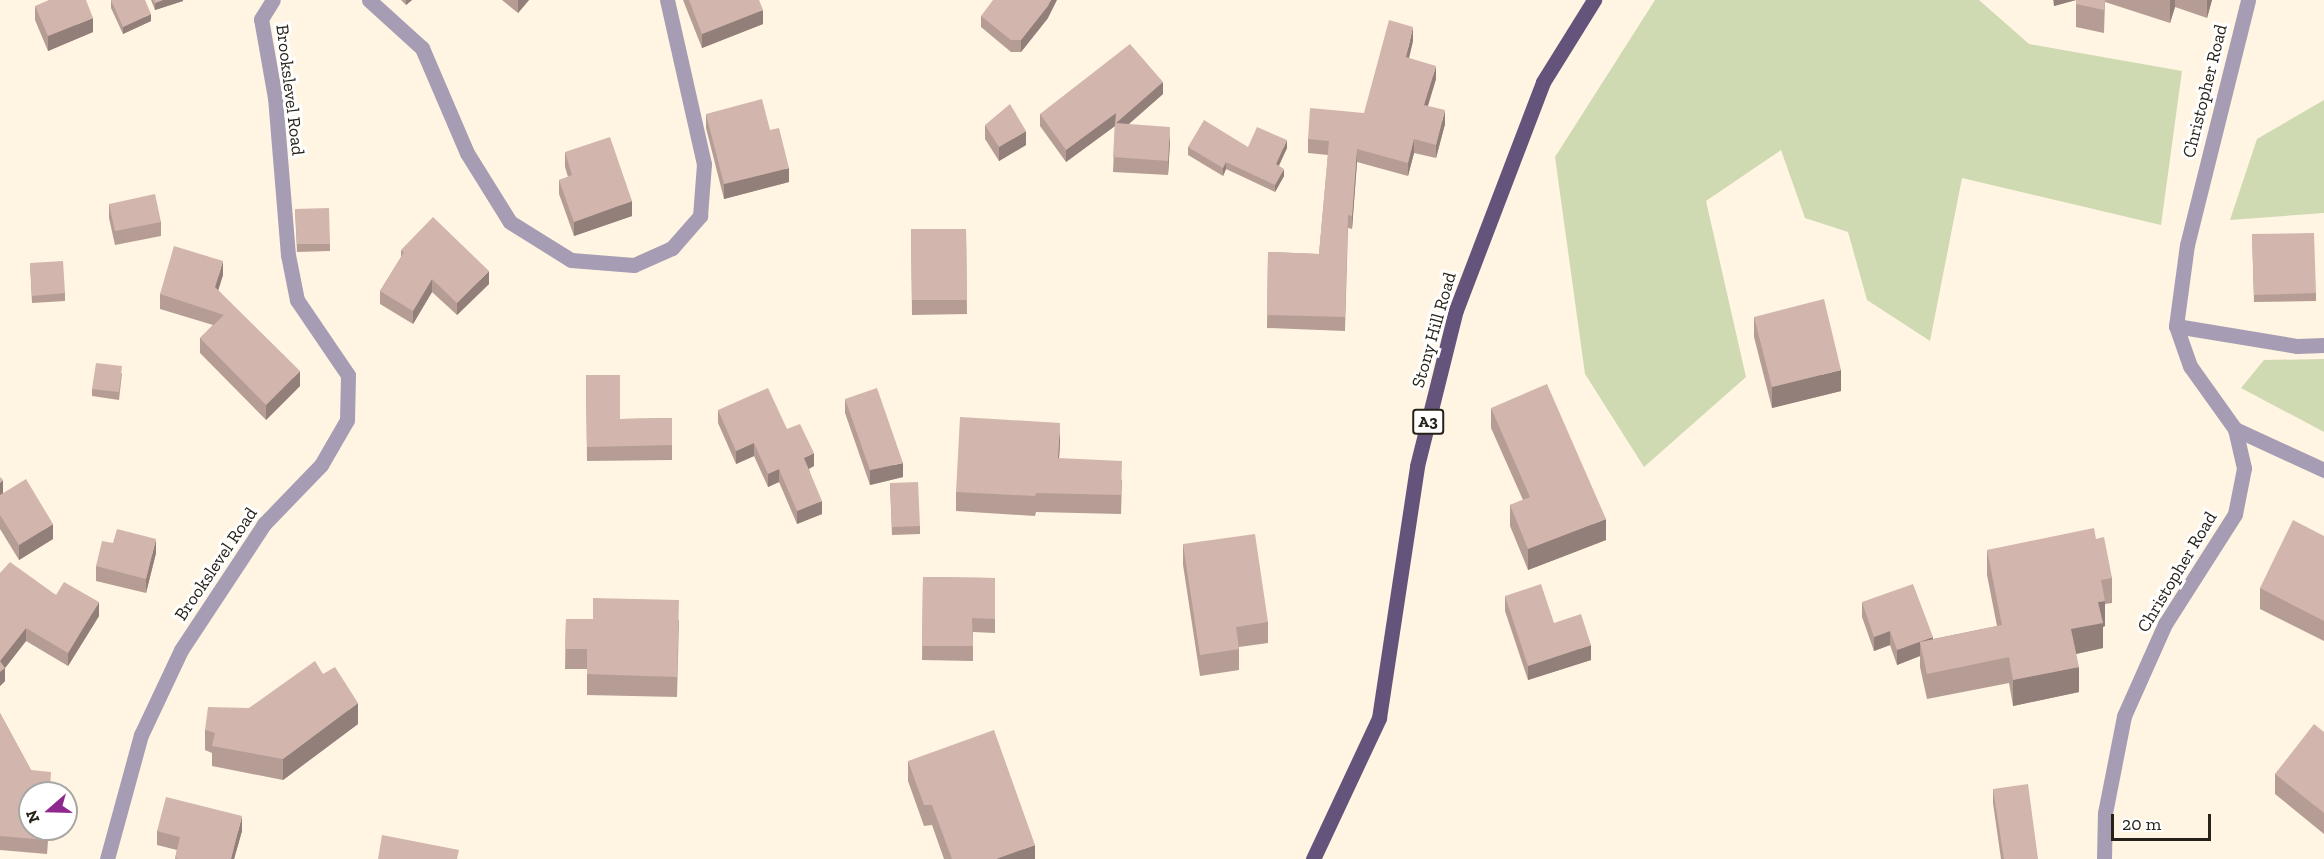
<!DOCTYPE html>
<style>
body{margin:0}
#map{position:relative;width:2324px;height:859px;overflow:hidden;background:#fff5e2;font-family:"Zilla Slab",serif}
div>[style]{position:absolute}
.green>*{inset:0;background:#cfdab3}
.minor>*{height:15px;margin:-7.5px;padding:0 7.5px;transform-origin:7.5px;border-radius:7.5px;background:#a69db4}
.primary>*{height:15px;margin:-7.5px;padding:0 7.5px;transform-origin:7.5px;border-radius:7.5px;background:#64547b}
.wall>*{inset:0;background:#b59d96}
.shaded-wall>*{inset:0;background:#937f7a}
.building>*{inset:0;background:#d2b6ae}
span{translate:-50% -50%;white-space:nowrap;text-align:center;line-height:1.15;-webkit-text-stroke:6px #fff;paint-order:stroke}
.shield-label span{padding:2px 4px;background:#fff;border:2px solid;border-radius:4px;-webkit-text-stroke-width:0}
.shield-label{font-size:16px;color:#262219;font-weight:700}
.street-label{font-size:18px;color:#262219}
.north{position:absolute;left:18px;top:781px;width:60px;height:60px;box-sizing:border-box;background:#fff;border:2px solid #a8a7a3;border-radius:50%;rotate:250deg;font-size:16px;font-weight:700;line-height:24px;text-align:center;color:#262219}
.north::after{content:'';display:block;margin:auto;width:21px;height:27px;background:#8e288e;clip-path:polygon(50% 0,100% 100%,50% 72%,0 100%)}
.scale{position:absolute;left:2111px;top:814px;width:100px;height:27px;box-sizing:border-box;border:3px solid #262219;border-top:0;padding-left:8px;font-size:18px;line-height:21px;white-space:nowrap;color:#262219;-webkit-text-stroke:4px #fff;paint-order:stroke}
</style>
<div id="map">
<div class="green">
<i style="clip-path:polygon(1655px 0,1979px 0,2029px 44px,2182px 71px,2161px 225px,1962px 178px,1930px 341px,1867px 300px,1848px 232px,1805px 218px,1781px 150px,1706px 201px,1746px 377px,1644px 467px,1585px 374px,1555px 157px)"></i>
<i style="clip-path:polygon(2324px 100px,2324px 213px,2230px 220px,2257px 139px)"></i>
<i style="clip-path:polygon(2324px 359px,2324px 432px,2241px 388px,2264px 360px)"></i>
</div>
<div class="minor">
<i style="left:369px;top:0;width:72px;rotate:42.2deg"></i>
<i style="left:422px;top:48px;width:114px;rotate:66.8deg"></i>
<i style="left:467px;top:153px;width:81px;rotate:58.1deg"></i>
<i style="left:510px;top:222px;width:72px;rotate:31.9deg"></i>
<i style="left:571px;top:260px;width:63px;rotate:4.5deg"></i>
<i style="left:634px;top:265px;width:42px;rotate:-24.1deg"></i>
<i style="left:672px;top:248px;width:43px;rotate:-48.8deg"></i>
<i style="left:700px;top:216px;width:52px;rotate:-85.6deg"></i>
<i style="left:704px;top:164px;width:168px;rotate:-102.7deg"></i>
<i style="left:2176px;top:326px;width:123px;rotate:9.4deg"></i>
<i style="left:2297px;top:346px;width:27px;rotate:-2deg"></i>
<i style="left:2235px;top:429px;width:98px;rotate:24.7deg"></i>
<i style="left:107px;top:859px;width:129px;rotate:-74.7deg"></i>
<i style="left:141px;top:735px;width:94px;rotate:-64.8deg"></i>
<i style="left:181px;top:650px;width:151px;rotate:-56.6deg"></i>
<i style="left:264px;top:524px;width:82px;rotate:-46deg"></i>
<i style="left:321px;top:465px;width:52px;rotate:-60deg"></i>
<i style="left:347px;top:420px;width:45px;rotate:-88.7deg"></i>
<i style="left:348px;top:375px;width:91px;rotate:-124.2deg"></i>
<i style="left:297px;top:300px;width:46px;rotate:-101.3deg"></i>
<i style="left:288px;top:255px;width:158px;rotate:-94.7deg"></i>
<i style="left:275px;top:98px;width:80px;rotate:-100deg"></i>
<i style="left:261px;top:19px;width:22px;rotate:-58deg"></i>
<i style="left:2104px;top:859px;width:46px;rotate:-88.8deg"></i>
<i style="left:2105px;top:813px;width:99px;rotate:-78.9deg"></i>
<i style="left:2124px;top:716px;width:101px;rotate:-66deg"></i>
<i style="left:2165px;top:624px;width:130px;rotate:-57.5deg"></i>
<i style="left:2235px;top:514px;width:47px;rotate:-78.9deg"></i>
<i style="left:2244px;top:468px;width:40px;rotate:-103deg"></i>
<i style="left:2235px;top:429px;width:77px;rotate:-125.5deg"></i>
<i style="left:2190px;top:366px;width:42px;rotate:-109.3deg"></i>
<i style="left:2176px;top:326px;width:82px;rotate:-82.3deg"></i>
<i style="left:2187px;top:245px;width:252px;rotate:-76deg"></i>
</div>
<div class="primary">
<i style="left:1313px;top:859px;width:156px;rotate:-64.9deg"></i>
<i style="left:1379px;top:718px;width:255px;rotate:-81.4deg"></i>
<i style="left:1417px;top:466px;width:161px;rotate:-76deg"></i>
<i style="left:1456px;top:310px;width:244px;rotate:-69.1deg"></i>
<i style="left:1543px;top:82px;width:97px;rotate:-58.1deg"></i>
</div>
<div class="wall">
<i style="clip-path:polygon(111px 0,151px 21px,123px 34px,111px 8px)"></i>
<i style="clip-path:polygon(151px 0,183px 0,183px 1px,155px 10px)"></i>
<i style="clip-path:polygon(401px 0,412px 0,406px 5px)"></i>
<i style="clip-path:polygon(502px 0,529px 0,518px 13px)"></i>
<i style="clip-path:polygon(683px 0,759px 0,763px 24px,702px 48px)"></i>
<i style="clip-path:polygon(2053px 0,2212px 0,2207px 18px,2175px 7px,2170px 23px,2105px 2px,2104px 33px,2076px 27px,2076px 0,2054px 6px)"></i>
<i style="clip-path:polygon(35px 6px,93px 32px,48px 51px,35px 20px)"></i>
<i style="clip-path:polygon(981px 16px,1048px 18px,1021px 52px,1011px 52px,981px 27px)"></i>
<i style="clip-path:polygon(1413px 41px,1409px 58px,1436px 79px,1428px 106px,1445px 124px,1436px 158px,1414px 153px,1408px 176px,1357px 162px,1352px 229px,1348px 228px,1345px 331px,1267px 328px,1268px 252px,1319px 254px,1328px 155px,1308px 153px,1308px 139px,1364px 113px)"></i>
<i style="clip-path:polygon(1163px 94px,1129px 124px,1170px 141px,1168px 175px,1113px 172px,1115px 126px,1066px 162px,1040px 126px,1040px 114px)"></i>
<i style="clip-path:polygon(706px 114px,770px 130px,789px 182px,724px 199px,706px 128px)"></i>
<i style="clip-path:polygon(985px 125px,1026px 145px,999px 161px,985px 139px)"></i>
<i style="clip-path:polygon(1188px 147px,1248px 147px,1287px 148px,1279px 166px,1284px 176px,1275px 192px,1226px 169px,1223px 176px,1188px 155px)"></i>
<i style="clip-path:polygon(565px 152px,632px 216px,574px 236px,559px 194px,559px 180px,568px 177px,565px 167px)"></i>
<i style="clip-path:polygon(109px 204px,161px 222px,161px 236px,115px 245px,109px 218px)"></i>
<i style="clip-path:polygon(295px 209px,330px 244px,330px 251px,297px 252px)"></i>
<i style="clip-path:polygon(911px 229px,966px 229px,967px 314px,912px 315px)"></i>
<i style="clip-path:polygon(2252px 234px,2316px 293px,2316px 301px,2254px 302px)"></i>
<i style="clip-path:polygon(401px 250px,489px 284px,457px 315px,432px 292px,413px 324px,380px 304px,380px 291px,401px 257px)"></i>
<i style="clip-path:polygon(30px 263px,65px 293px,65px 301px,32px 303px)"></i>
<i style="clip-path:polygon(223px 275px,218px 290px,300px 386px,266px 420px,200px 353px,200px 338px,213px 325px,160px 309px,160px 294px)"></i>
<i style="clip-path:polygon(1754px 317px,1841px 391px,1772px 408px,1754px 337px)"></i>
<i style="clip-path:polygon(122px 373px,119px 400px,92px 396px,92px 389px)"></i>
<i style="clip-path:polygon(586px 375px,620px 419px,672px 418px,672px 460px,587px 461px)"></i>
<i style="clip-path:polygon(845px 399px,903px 477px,870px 485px,845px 413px)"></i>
<i style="clip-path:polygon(1491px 408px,1606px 540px,1528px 570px,1510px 526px,1510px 505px,1523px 500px,1491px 428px)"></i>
<i style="clip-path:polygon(718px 410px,787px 429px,814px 466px,809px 469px,822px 514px,797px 524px,779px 482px,768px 487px,754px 456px,736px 464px,718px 423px)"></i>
<i style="clip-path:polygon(1060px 442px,1059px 458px,1122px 480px,1121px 514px,1036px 512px,1035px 516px,956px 511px,956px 492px)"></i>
<i style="clip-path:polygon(0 477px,3px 493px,53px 539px,19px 560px,0 529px)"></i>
<i style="clip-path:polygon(890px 483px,920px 526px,920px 534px,892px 535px)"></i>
<i style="clip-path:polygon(2324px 536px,2324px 641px,2260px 609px,2260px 588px)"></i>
<i style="clip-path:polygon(2096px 539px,2112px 578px,2112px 603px,2105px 604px,2105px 626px,2103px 627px,2103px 648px,2076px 654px,2079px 692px,2013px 706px,2009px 683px,1927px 699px,1920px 667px,1920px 656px,1897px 665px,1890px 645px,1874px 651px,1862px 617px,1862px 602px,1933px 639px,1997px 626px,1987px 575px,1987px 550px)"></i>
<i style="clip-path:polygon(1183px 544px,1268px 622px,1268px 643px,1239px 647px,1239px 670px,1200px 676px,1183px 565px)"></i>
<i style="clip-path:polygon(156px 553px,146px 593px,96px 581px,96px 566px)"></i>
<i style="clip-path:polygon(0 573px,56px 595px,99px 616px,68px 666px,26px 641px,5px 668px,5px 681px,0 686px)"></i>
<i style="clip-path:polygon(923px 577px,995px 578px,995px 633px,973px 632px,973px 661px,922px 660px)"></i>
<i style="clip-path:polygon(1505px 596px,1554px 623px,1591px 660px,1528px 680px,1505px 611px)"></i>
<i style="clip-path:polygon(566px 619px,679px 620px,677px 697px,587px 695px,587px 669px,565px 669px)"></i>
<i style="clip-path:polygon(323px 674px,358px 724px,283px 780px,212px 766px,212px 753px,205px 750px,205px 730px,249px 708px)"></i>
<i style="clip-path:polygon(0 713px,31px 770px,51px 785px,51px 793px,30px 793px,30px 829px,48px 829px,47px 854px,0 850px)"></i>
<i style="clip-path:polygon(2324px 732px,2324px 834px,2275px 794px,2275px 774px)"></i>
<i style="clip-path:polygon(908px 761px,1035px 859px,944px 859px,932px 825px,924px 826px,908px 781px)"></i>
<i style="clip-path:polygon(1993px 789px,2038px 859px,2001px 859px,1993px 803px)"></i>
<i style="clip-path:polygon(157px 831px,242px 831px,234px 859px,175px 859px,177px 850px,157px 845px)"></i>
</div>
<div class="shaded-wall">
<i style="clip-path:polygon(163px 0,183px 0,183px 1px,155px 10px,155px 3px)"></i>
<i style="clip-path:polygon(406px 0,412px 0,406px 5px)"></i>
<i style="clip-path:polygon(518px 0,529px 0,518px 13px)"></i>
<i style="clip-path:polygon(1051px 0,1057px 0,1048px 18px,1021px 52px,1021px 40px)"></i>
<i style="clip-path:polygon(2054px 0,2076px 0,2054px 6px)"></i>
<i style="clip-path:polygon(2170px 0,2175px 0,2175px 7px,2170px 23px)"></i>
<i style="clip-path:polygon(2207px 0,2212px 0,2207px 18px)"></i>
<i style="clip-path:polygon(763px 10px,763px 24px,702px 48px,702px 34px)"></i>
<i style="clip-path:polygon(151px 14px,151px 21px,123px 34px,123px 27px)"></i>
<i style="clip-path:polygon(93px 18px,93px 32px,48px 51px,48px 36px)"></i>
<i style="clip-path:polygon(1413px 27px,1413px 41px,1406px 70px,1406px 57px)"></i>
<i style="clip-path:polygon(1436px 66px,1436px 79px,1424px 118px,1424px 105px)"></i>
<i style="clip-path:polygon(1163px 82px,1163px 94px,1115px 136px,1115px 126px,1066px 162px,1066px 150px,1116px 113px)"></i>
<i style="clip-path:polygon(1445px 110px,1445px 124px,1436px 158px,1436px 145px)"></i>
<i style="clip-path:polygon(1170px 127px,1170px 141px,1168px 175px,1168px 161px)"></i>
<i style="clip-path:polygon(1026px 131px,1026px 145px,999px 161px,999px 147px)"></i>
<i style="clip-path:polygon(1414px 139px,1414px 153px,1408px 176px,1408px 163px)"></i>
<i style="clip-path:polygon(1287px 140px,1287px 148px,1276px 171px,1276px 164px)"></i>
<i style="clip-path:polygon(1357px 149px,1357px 162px,1352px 229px,1352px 216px)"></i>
<i style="clip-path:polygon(1226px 162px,1226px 169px,1223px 176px,1223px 168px)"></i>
<i style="clip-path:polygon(789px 168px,789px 182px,724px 199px,724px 184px)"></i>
<i style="clip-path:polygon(1284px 169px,1284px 176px,1275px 192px,1275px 185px)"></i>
<i style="clip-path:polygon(632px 201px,632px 216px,574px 236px,574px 222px)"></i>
<i style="clip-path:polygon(223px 261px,223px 275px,215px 301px,215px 287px)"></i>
<i style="clip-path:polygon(489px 271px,489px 284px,457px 315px,457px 303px)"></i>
<i style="clip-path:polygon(432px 279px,432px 292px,413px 324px,413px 311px)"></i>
<i style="clip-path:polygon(1841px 370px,1841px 391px,1772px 408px,1772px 387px)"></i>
<i style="clip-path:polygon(300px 371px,300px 386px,266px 420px,266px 405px)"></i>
<i style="clip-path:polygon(1060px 423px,1060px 442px,1058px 477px,1058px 458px)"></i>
<i style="clip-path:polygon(754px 443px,754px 456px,736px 464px,736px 451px)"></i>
<i style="clip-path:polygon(814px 453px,814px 466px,804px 471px,804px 458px)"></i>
<i style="clip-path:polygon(903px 463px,903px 477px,870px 485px,870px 470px)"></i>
<i style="clip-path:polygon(779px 469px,779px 482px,768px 487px,768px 474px)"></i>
<i style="clip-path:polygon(3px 480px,3px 495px,0 498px,0 483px)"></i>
<i style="clip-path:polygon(822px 501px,822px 514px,797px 524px,797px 511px)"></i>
<i style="clip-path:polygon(1606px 519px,1606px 540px,1528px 570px,1528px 549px)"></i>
<i style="clip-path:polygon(53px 524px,53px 539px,19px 560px,19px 545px)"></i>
<i style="clip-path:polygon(156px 539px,156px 553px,146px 593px,146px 579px)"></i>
<i style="clip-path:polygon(2105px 601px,2105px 626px,2103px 627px,2103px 648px,2071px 655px,2071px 629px,2098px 602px)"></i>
<i style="clip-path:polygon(99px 602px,99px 616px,68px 666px,68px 653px)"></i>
<i style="clip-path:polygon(26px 628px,26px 641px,5px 668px,5px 681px,0 686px,0 661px)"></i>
<i style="clip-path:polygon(1890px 631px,1890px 645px,1874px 651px,1874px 637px)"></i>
<i style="clip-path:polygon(1933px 637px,1933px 651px,1920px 642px,1920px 656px,1897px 665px,1897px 650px)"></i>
<i style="clip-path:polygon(1591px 645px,1591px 660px,1528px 680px,1528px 666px)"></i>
<i style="clip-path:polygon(2079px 667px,2079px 692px,2013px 706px,2013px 680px)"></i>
<i style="clip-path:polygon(358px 703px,358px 724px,283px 780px,283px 759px)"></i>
<i style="clip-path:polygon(242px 816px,242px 831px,234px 859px,231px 859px)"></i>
<i style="clip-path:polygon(47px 829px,48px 829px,47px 854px)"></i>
<i style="clip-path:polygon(1035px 845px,1035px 859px,996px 859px)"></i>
</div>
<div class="building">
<i style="clip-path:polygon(49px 0,86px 0,93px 18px,48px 36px,35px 6px)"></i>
<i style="clip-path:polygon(111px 0,145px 0,151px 14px,123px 27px)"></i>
<i style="clip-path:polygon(154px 0,163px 0,155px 3px)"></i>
<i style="clip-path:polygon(689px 0,759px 0,763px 10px,702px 34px)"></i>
<i style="clip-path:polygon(993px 0,1051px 0,1048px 6px,1021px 40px,1011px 40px,981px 16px)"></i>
<i style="clip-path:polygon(2076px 0,2105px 0,2104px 10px,2076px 4px)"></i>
<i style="clip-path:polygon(1389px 20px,1413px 27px,1406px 57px,1436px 66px,1424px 105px,1445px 110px,1436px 145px,1414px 139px,1408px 163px,1357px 149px,1352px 216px,1348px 215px,1345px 317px,1267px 315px,1268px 252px,1319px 254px,1329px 141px,1308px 139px,1310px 108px,1364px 113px)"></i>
<i style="clip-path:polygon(1130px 44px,1163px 82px,1115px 124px,1116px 113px,1066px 150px,1040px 114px)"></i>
<i style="clip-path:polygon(762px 99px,770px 130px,779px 128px,789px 168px,724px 184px,706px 114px)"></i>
<i style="clip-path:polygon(1010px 104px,1026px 131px,999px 147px,985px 125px)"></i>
<i style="clip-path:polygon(1204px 120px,1248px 147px,1257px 127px,1287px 140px,1276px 164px,1284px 169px,1275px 185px,1226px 162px,1223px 168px,1188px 147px)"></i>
<i style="clip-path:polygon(1115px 123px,1170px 127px,1168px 161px,1113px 157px)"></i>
<i style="clip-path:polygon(610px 137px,632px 201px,574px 222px,559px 180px,572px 175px,565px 152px)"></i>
<i style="clip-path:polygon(155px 194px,161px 222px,115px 231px,109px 204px)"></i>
<i style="clip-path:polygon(329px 208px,330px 244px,297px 244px,295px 209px)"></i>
<i style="clip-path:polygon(433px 217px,489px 271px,457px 303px,432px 279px,413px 311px,380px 291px,404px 252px,401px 250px)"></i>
<i style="clip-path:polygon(911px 229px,966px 229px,967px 300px,912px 300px)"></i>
<i style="clip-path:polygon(2314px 233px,2316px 293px,2254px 295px,2252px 234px)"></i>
<i style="clip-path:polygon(174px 246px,223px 261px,215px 287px,300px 371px,266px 405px,200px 338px,224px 315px,160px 294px)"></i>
<i style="clip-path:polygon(63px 261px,65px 293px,32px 296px,30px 263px)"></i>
<i style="clip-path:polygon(1824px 299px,1841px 370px,1772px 387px,1754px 317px)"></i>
<i style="clip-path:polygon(96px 363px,122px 366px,119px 392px,92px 389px)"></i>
<i style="clip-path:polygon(586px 375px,620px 375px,620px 419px,672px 418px,672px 445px,587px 447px)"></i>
<i style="clip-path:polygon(1547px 384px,1606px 519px,1528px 549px,1510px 505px,1530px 497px,1491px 408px)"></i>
<i style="clip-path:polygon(768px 388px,787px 429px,800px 424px,814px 453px,804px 458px,822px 501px,797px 511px,779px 469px,768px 474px,754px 443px,736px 451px,718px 410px)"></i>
<i style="clip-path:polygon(877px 388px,903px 463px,870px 470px,845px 399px)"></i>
<i style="clip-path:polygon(960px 417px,1060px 423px,1058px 458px,1122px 461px,1121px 495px,1036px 493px,1035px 496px,956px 492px)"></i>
<i style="clip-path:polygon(0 477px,3px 480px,0 483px)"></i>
<i style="clip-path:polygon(26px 479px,53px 524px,19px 545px,0 515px,0 495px)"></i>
<i style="clip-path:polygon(918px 482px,920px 526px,892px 527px,890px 483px)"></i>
<i style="clip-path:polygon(2293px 520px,2324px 536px,2324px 621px,2260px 588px)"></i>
<i style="clip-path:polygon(2094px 528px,2096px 539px,2104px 537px,2112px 578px,2101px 580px,2105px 601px,2098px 602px,2103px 623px,2071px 629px,2079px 667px,2013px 680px,2009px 657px,1927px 674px,1920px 642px,2002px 625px,1987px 550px)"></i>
<i style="clip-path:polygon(117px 529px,156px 539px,146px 579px,96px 566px,102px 541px,113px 543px)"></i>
<i style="clip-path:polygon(1255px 534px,1268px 622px,1236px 627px,1239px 649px,1200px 655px,1183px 544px)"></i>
<i style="clip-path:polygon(10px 562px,56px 595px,64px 582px,99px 602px,68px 653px,26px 628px,0 661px,0 573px)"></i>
<i style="clip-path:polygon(923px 577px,995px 578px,995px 619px,972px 618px,973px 646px,922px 646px)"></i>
<i style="clip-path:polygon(1541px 584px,1554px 623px,1581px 614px,1591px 645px,1528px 666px,1505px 596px)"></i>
<i style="clip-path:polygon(1913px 584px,1933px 637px,1897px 650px,1890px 631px,1874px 637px,1862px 602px)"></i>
<i style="clip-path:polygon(593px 598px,679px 600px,677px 677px,587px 674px,587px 649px,565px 649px,566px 619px,593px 619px)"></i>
<i style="clip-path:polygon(0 661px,5px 668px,0 672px)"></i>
<i style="clip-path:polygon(315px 661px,323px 674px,335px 667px,358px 703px,283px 759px,212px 746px,215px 733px,205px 730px,208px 707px,249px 708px)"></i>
<i style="clip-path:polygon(0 713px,31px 770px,51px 772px,50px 793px,30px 793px,30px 829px,47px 829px,47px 840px,0 836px)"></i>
<i style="clip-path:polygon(2314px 724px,2324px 732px,2324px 813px,2275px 774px)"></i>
<i style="clip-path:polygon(994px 730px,1035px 845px,996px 859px,952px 859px,932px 805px,924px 805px,908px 761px)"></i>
<i style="clip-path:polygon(2028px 784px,2038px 859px,2004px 859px,1993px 789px)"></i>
<i style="clip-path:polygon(166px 797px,242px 816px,231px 859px,179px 859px,175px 858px,180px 837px,157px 831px)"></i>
<i style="clip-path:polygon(382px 835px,459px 850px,457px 859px,378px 859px)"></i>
</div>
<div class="shield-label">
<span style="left:1428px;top:422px">A3</span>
</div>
<div class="street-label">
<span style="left:290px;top:90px;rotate:83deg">Brookslevel Road</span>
<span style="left:2205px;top:91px;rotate:-76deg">Christopher Road</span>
<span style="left:1434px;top:330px;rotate:-74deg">Stony Hill Road</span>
<span style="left:216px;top:564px;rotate:-56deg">Brookslevel Road</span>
<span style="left:2177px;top:572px;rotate:-59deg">Christopher Road</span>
</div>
<div class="north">N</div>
<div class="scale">20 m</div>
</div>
